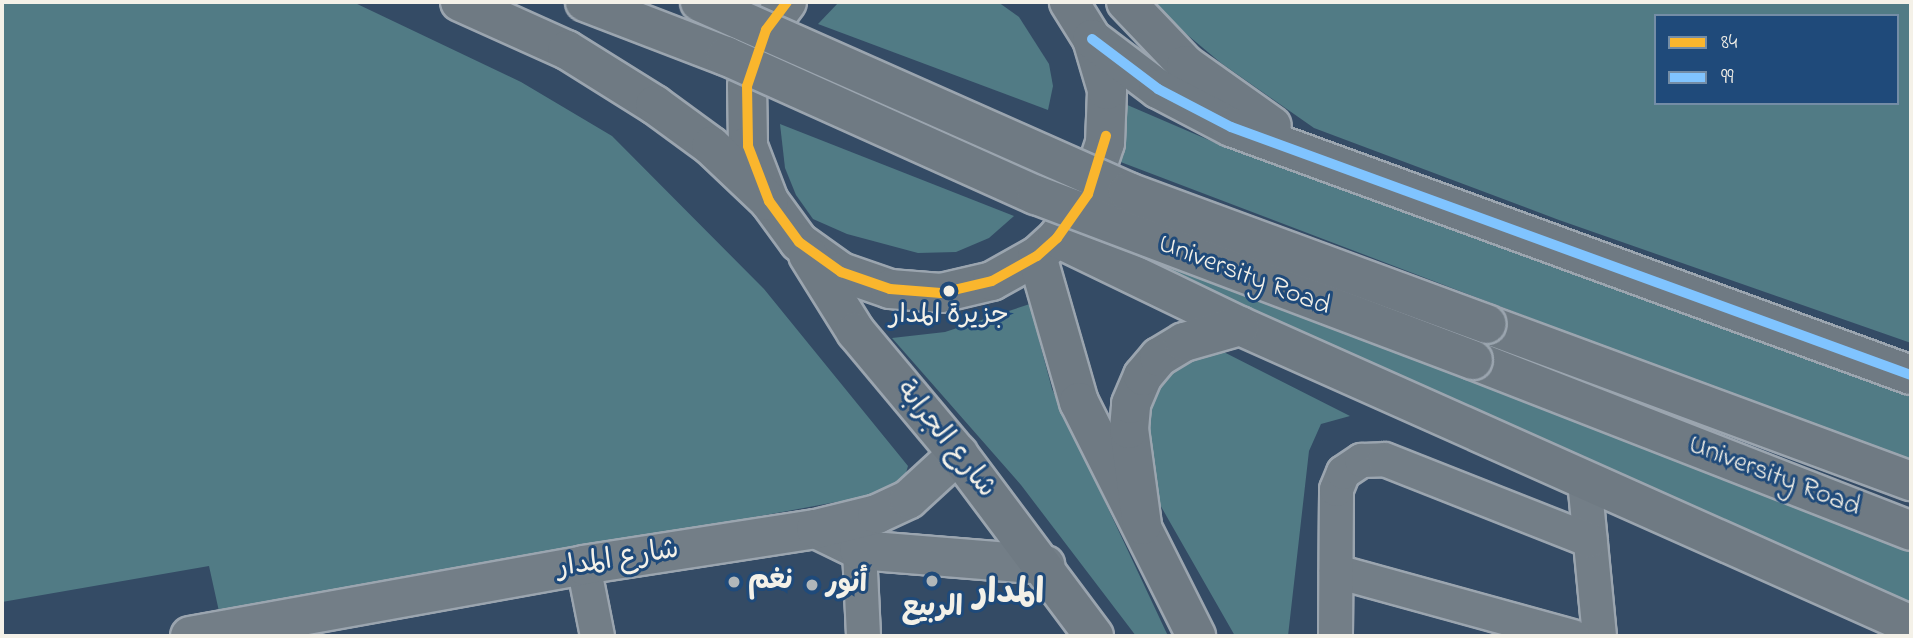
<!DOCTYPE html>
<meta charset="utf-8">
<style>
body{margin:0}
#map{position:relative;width:1913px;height:638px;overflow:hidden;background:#344b65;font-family:"Indie Flower","Playpen Sans Arabic",sans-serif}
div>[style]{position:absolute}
.green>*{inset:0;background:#517b85}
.roads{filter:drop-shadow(2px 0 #9ba5af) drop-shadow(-2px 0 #9ba5af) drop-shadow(0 2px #9ba5af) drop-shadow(0 -2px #9ba5af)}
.minor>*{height:33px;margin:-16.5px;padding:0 16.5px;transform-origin:16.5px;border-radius:16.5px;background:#737e87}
.tertiary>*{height:38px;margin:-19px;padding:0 19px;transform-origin:19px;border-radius:19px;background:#737e87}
.primary>*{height:38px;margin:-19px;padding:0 19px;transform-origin:19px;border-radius:19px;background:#6f7a83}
.trunk>*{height:38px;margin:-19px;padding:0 19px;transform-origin:19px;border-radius:19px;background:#6f7a83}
.bridges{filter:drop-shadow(2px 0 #9ba5af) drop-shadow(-2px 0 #9ba5af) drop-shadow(0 2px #9ba5af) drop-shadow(0 -2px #9ba5af)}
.trunk-bridge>*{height:38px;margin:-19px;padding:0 19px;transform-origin:19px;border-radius:19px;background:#6f7a83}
.bus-1>*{height:10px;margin:-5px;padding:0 5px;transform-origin:5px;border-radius:5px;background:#fab62d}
.bus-2>*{height:10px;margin:-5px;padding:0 5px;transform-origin:5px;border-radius:5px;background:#80c4ff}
.dots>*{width:19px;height:19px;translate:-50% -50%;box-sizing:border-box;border:4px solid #1f4a7a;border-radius:50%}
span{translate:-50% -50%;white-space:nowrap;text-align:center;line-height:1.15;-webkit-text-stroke:6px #1f4a7a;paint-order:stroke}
.bus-label{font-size:26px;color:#f4f1e8}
.street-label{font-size:28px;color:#f4f1e8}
.poi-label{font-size:28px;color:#f4f1e8;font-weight:700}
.left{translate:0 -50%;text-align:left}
.district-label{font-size:35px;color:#f4f1e8;font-weight:700}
.frame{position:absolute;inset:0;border:4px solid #f4f1e8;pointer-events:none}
.legend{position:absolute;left:1654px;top:14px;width:245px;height:91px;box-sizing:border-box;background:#1f4a7a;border:2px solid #748da6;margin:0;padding:9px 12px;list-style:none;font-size:21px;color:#f4f1e8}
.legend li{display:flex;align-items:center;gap:14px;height:35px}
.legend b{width:35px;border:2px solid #748da6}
</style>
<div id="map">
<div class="green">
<i style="clip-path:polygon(2px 2px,353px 2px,521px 82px,612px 136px,764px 289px,908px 466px,901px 490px,220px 616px,209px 566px,2px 602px)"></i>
<i style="clip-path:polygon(839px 2px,998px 2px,1019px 17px,1049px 64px,1053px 86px,1048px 110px,818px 24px)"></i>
<i style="clip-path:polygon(evenodd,1148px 2px,1911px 2px,1911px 343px,1559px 220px,1314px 128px,1221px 63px,1148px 2px,1656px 16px,1897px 16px,1897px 103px,1656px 103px,1656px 16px)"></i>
<i style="clip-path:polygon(1125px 104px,1225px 147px,1911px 388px,1911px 469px,1636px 358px,1118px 161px)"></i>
<i style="clip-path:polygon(780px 124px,1014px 216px,989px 238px,956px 252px,918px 253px,847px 234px,813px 219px,796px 195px,785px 168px)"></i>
<i style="clip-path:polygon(1103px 227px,1911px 550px,1911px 607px,1096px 245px)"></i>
<i style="clip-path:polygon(1036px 302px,1039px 340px,1052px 389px,1168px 636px,1136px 636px,1021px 485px,892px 338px,945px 332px)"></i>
<i style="clip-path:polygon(1206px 343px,1350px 416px,1321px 424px,1309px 451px,1288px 636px,1235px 636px,1143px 475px,1152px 378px)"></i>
</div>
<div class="roads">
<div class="minor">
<i style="left:1584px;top:480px;width:157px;rotate:84.5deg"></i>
<i style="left:859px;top:550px;width:86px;rotate:87.3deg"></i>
<i style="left:583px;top:565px;width:72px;rotate:78.8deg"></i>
<i style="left:1336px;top:571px;width:245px;rotate:15.4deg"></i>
<i style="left:1335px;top:636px;width:147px;rotate:-89.6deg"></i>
<i style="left:1336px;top:489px;width:18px;rotate:-68deg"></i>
<i style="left:1343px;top:472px;width:22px;rotate:-34deg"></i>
<i style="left:1361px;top:460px;width:23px;rotate:-2deg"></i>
<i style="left:1384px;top:459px;width:221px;rotate:21.5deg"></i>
</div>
<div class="tertiary">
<i style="left:816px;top:529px;width:48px;rotate:26deg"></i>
<i style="left:859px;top:550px;width:187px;rotate:4.6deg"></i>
<i style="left:190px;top:636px;width:399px;rotate:-10.2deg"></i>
<i style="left:583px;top:565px;width:236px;rotate:-8.8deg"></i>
<i style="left:816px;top:529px;width:63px;rotate:-13.8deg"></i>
<i style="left:877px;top:514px;width:35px;rotate:-25deg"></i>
<i style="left:909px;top:499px;width:67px;rotate:-42.6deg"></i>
</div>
<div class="primary">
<i style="left:787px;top:2px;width:35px;rotate:127deg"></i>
<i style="left:766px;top:30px;width:59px;rotate:108.7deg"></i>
<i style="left:747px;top:86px;width:60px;rotate:89deg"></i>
<i style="left:748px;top:146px;width:59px;rotate:69.1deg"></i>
<i style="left:769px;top:201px;width:51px;rotate:53.8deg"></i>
<i style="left:799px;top:242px;width:52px;rotate:35.5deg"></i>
<i style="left:841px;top:272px;width:52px;rotate:19.1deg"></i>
<i style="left:890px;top:289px;width:51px;rotate:4.5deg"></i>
<i style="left:941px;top:293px;width:52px;rotate:-13.2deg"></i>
<i style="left:992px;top:281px;width:51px;rotate:-29.1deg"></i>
<i style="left:1037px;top:256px;width:27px;rotate:-42deg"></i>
<i style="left:1057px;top:238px;width:54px;rotate:-54.8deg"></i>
<i style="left:1088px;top:194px;width:54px;rotate:-71.6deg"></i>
<i style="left:1105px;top:143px;width:53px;rotate:-87.8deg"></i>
<i style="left:1107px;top:90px;width:53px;rotate:-106.4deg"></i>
<i style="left:1092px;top:39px;width:44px;rotate:-121.9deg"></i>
<i style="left:808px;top:255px;width:91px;rotate:58.1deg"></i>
<i style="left:856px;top:332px;width:159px;rotate:50.1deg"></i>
<i style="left:958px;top:454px;width:227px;rotate:53.2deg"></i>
<i style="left:1037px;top:256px;width:152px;rotate:74deg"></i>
<i style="left:1079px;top:402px;width:262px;rotate:63.4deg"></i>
</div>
<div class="trunk">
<i style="left:460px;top:2px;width:117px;rotate:24.2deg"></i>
<i style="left:567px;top:50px;width:104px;rotate:32deg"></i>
<i style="left:655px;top:105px;width:69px;rotate:36.2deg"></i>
<i style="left:711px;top:146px;width:80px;rotate:43.5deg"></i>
<i style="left:1126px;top:2px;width:87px;rotate:46.4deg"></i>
<i style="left:1186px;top:65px;width:105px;rotate:35.3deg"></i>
<i style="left:1092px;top:39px;width:83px;rotate:37.1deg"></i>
<i style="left:1158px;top:89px;width:82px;rotate:27.5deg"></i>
<i style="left:1231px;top:127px;width:724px;rotate:20.04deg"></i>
<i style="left:1057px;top:238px;width:203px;rotate:25.7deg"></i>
<i style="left:1240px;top:326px;width:735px;rotate:24.02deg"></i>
<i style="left:1486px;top:324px;width:453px;rotate:20.3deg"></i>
<i style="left:1473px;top:360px;width:470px;rotate:21.3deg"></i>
<i style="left:1142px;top:525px;width:97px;rotate:-97.7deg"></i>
<i style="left:1129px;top:429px;width:25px;rotate:-85deg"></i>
<i style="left:1131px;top:404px;width:30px;rotate:-67deg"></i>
<i style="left:1143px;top:376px;width:25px;rotate:-50deg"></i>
<i style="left:1159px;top:357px;width:29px;rotate:-31deg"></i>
<i style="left:1184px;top:342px;width:58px;rotate:-15.9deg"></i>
</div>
</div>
<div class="bridges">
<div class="trunk-bridge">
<i style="left:585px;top:2px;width:151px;rotate:21deg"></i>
<i style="left:726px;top:56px;width:340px;rotate:24.2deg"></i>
<i style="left:1036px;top:195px;width:467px;rotate:20.7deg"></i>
<i style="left:700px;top:2px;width:468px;rotate:23.9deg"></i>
<i style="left:1128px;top:192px;width:382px;rotate:20.2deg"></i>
</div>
</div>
<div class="bus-1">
<i style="left:787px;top:2px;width:35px;rotate:127deg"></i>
<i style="left:766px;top:30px;width:59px;rotate:108.7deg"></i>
<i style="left:747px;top:86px;width:60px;rotate:89deg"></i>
<i style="left:748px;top:146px;width:59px;rotate:69.1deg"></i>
<i style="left:769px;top:201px;width:51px;rotate:53.8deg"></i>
<i style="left:799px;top:242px;width:52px;rotate:35.5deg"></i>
<i style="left:841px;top:272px;width:52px;rotate:19.1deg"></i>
<i style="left:890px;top:289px;width:51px;rotate:4.5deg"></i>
<i style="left:941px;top:293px;width:52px;rotate:-13.2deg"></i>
<i style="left:992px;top:281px;width:51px;rotate:-29.1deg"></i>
<i style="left:1037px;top:256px;width:27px;rotate:-42deg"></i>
<i style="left:1057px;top:238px;width:54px;rotate:-54.8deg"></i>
<i style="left:1088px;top:194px;width:61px;rotate:-72.8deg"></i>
</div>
<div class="bus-2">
<i style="left:1092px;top:39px;width:83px;rotate:37.1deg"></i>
<i style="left:1158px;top:89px;width:82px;rotate:27.5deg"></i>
<i style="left:1231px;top:127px;width:724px;rotate:20.04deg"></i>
</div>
<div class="dots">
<i style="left:949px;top:291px;background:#f4f1e8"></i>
<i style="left:932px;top:581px;background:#b1b7ba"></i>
<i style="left:734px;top:582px;background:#b1b7ba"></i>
<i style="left:812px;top:585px;background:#b1b7ba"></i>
</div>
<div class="bus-label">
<span style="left:949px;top:317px">جزيرة المدار</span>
</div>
<div class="street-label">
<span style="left:1244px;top:276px;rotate:21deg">University Road</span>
<span style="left:945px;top:440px;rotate:51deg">شارع الجرابة</span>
<span style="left:1774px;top:477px;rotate:21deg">University Road</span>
<span style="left:618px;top:560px;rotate:-9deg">شارع المدار</span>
</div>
<div class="poi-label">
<span class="left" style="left:748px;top:582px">نغم</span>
<span class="left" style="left:826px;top:585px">أنور</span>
<span style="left:932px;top:609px">الربيع</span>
</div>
<div class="district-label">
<span style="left:1009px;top:594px">المدار</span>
</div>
<div class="frame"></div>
<ul class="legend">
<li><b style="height:9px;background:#fab62d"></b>84</li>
<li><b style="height:9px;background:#80c4ff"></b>99</li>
</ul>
</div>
